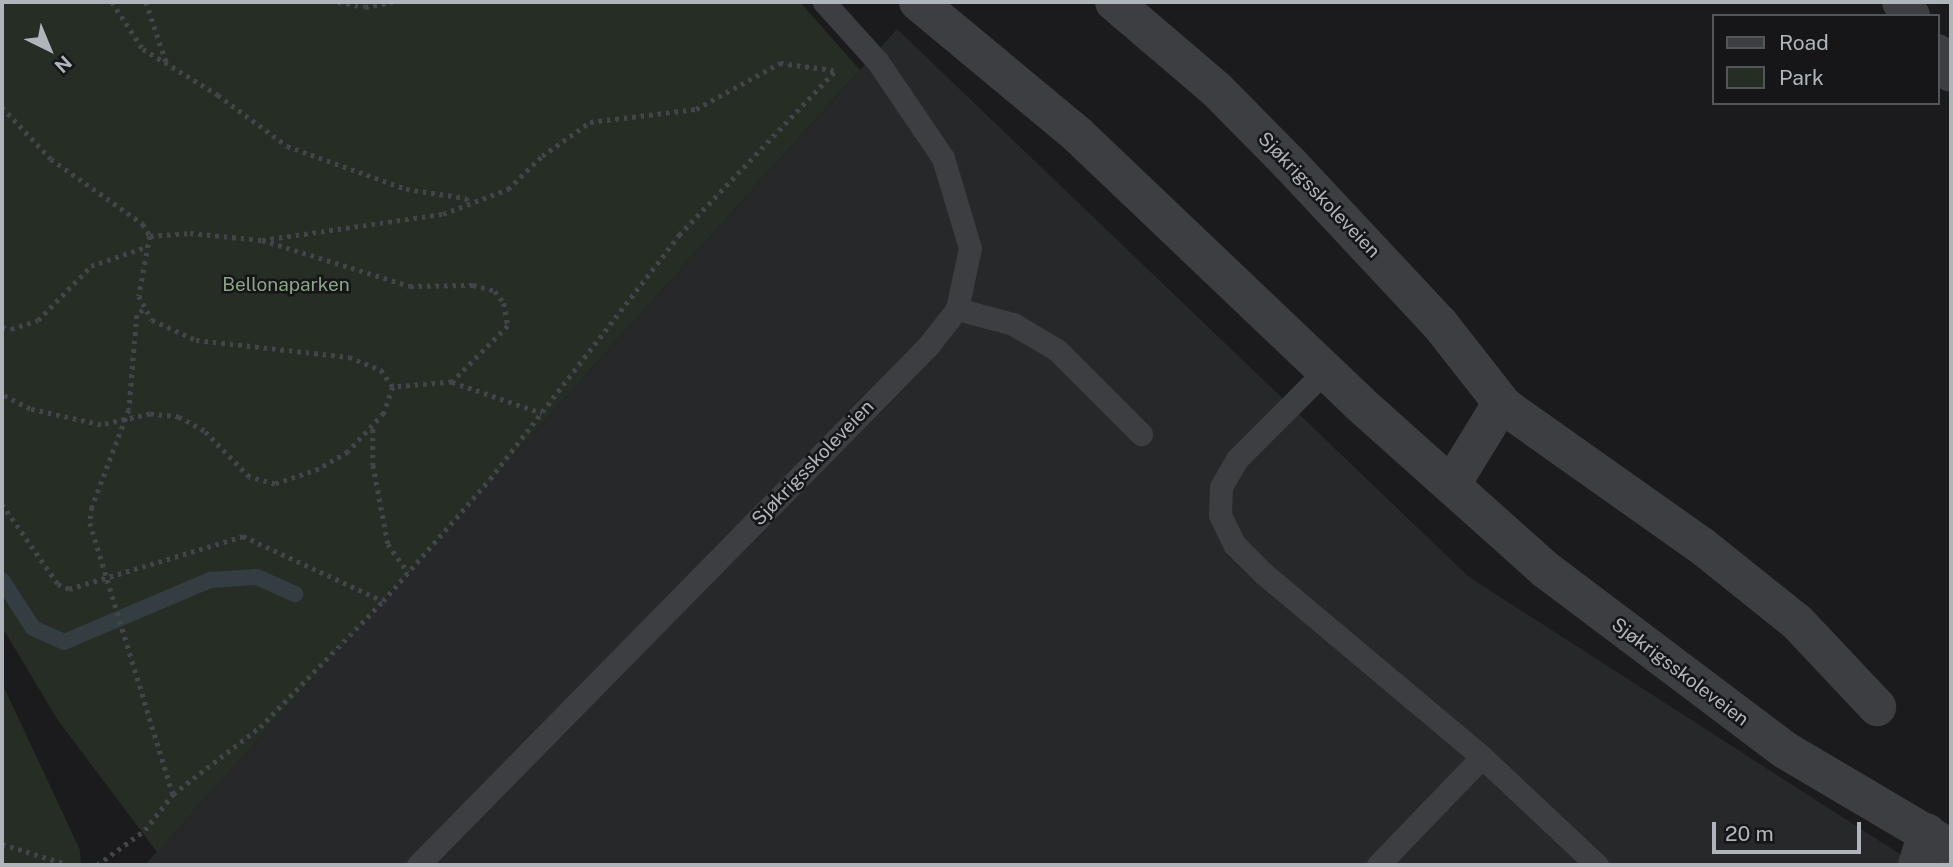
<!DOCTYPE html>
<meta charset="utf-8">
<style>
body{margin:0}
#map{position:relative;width:1953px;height:867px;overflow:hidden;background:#1b1b1d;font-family:"Public Sans",sans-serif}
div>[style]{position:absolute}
.built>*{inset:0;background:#27282a}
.green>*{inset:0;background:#252d25}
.stream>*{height:16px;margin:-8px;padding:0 8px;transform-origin:8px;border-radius:8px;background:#343e42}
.path>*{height:4.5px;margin-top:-2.25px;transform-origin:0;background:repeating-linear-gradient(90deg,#424549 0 3.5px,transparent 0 8.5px)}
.lane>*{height:23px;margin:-11.5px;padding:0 11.5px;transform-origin:11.5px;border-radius:11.5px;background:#3c3e42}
.street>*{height:38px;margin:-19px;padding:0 19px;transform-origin:19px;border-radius:19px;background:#3c3e42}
span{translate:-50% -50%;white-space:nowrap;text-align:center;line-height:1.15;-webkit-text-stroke:5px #161618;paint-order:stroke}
.street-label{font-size:19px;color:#afb5bb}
.park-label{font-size:19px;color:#8ba488}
.frame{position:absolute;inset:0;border:4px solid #afb5bb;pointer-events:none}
.legend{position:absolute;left:1712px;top:14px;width:228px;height:91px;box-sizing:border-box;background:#161618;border:2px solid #535659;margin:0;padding:9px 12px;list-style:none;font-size:21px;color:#afb5bb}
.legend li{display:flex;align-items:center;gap:14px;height:35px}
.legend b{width:35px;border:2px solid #535659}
.north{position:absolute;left:14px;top:14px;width:70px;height:70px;-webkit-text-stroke:5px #161618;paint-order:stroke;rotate:137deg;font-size:19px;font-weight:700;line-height:28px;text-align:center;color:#afb5bb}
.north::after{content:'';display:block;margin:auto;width:24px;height:32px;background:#afb5bb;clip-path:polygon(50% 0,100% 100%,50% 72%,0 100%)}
.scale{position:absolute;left:1712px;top:822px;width:149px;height:32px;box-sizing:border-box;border:4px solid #afb5bb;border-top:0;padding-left:9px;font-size:21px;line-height:24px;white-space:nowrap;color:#afb5bb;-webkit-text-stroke:5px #161618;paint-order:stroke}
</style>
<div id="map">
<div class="built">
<i style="clip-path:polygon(897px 29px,1469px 577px,1917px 865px,145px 865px)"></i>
</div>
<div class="green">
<i style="clip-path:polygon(2px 2px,800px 2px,860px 70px,157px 852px,57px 719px,2px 627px)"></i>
<i style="clip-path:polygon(2px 683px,80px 850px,81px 865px,2px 865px)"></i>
</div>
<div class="stream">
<i style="left:2px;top:580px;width:57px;rotate:57.1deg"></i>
<i style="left:33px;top:628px;width:34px;rotate:24deg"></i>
<i style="left:64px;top:642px;width:159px;rotate:-23deg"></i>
<i style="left:210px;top:580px;width:47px;rotate:-3.7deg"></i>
<i style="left:257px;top:577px;width:42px;rotate:24.1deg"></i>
</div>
<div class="path">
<i style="left:112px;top:2px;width:56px;rotate:56.6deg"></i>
<i style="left:143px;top:49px;width:88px;rotate:31.5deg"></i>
<i style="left:218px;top:95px;width:86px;rotate:36.5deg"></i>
<i style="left:287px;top:146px;width:127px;rotate:19.9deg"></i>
<i style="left:406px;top:189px;width:61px;rotate:8.5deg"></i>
<i style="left:466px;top:198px;width:9px;rotate:58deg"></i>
<i style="left:146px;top:2px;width:65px;rotate:71.3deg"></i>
<i style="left:338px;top:2px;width:27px;rotate:10deg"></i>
<i style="left:365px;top:7px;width:28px;rotate:-10deg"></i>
<i style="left:2px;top:107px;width:71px;rotate:46.7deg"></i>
<i style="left:51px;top:159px;width:113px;rotate:35.2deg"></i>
<i style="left:143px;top:224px;width:14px;rotate:60deg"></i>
<i style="left:150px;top:236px;width:61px;rotate:100.4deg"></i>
<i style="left:139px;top:296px;width:27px;rotate:62deg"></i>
<i style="left:152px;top:320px;width:48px;rotate:24.4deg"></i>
<i style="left:196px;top:340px;width:154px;rotate:6.3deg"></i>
<i style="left:349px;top:357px;width:35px;rotate:22deg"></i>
<i style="left:381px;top:370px;width:21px;rotate:55deg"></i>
<i style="left:393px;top:387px;width:28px;rotate:109deg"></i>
<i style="left:384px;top:413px;width:53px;rotate:132.7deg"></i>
<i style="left:348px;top:452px;width:34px;rotate:150deg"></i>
<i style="left:319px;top:469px;width:46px;rotate:161.2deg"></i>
<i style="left:275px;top:484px;width:27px;rotate:-165deg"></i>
<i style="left:249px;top:477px;width:64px;rotate:-134.4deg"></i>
<i style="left:204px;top:431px;width:29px;rotate:-151deg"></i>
<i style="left:179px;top:417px;width:29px;rotate:-174deg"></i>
<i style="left:150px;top:414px;width:50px;rotate:167.3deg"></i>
<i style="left:101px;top:425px;width:73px;rotate:-167.3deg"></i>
<i style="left:30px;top:409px;width:31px;rotate:-153deg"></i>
<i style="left:150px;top:236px;width:40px;rotate:-4.3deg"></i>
<i style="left:190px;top:233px;width:72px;rotate:5.6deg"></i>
<i style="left:262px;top:240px;width:183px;rotate:-8.2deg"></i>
<i style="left:443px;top:214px;width:70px;rotate:-21deg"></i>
<i style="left:508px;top:189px;width:47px;rotate:-44.1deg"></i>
<i style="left:542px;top:156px;width:59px;rotate:-35.3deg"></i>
<i style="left:590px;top:122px;width:107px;rotate:-7deg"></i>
<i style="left:696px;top:109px;width:96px;rotate:-28.7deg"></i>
<i style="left:780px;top:63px;width:54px;rotate:7.4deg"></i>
<i style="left:262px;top:240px;width:155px;rotate:17.3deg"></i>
<i style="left:410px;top:286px;width:63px;rotate:-0.9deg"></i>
<i style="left:473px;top:285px;width:23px;rotate:15deg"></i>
<i style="left:495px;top:291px;width:15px;rotate:53deg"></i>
<i style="left:504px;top:303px;width:23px;rotate:80deg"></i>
<i style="left:508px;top:326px;width:79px;rotate:135deg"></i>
<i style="left:452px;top:382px;width:59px;rotate:175.2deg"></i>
<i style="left:143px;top:310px;width:8px;rotate:140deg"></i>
<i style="left:137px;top:315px;width:95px;rotate:94.8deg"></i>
<i style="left:129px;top:410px;width:104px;rotate:110.9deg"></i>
<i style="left:92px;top:507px;width:16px;rotate:97deg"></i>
<i style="left:90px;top:523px;width:283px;rotate:73deg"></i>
<i style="left:2px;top:327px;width:9px;rotate:13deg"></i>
<i style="left:11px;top:329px;width:28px;rotate:-18deg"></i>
<i style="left:38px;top:320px;width:76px;rotate:-45.5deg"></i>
<i style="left:91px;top:266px;width:58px;rotate:-19.1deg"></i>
<i style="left:452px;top:382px;width:95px;rotate:19deg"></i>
<i style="left:373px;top:429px;width:36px;rotate:90deg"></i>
<i style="left:373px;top:465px;width:80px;rotate:79.2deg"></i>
<i style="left:388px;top:544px;width:35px;rotate:55deg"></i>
<i style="left:2px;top:504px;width:98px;rotate:55deg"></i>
<i style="left:58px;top:584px;width:12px;rotate:24deg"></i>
<i style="left:69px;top:589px;width:182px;rotate:-16.9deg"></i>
<i style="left:243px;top:536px;width:154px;rotate:24.9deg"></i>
<i style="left:2px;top:844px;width:70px;rotate:17.4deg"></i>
<i style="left:97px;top:865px;width:59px;rotate:-36.1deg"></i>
<i style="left:145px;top:830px;width:46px;rotate:-52.1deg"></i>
<i style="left:173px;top:794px;width:110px;rotate:-37.6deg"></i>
<i style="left:260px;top:727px;width:176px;rotate:-45.7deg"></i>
<i style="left:383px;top:601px;width:162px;rotate:-48.7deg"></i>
<i style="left:490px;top:479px;width:309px;rotate:-52.2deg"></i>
<i style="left:679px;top:235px;width:229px;rotate:-46.4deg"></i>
</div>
<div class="lane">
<i style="left:957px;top:309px;width:58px;rotate:15deg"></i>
<i style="left:1013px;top:324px;width:51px;rotate:30.6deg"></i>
<i style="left:1057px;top:350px;width:119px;rotate:45deg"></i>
<i style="left:1326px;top:370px;width:126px;rotate:135deg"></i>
<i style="left:1237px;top:459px;width:32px;rotate:120deg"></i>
<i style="left:1221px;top:487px;width:28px;rotate:92deg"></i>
<i style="left:1220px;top:515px;width:32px;rotate:64deg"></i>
<i style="left:1234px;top:544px;width:41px;rotate:45deg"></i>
<i style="left:1263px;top:573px;width:286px;rotate:40deg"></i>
<i style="left:1482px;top:757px;width:158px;rotate:43.2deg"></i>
<i style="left:418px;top:865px;width:728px;rotate:-45.5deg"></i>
<i style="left:928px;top:346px;width:47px;rotate:-51.9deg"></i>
<i style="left:957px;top:309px;width:62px;rotate:-78deg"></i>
<i style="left:970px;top:248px;width:94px;rotate:-106.7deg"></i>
<i style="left:943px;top:158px;width:116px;rotate:-124.1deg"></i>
<i style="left:878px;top:62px;width:81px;rotate:-132deg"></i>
<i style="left:1378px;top:865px;width:150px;rotate:-46.1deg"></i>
</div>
<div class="street">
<i style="left:918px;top:2px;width:208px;rotate:39.7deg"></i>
<i style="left:1078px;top:135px;width:387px;rotate:43.6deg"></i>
<i style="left:1358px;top:402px;width:252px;rotate:41.8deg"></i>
<i style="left:1546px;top:570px;width:299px;rotate:37deg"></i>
<i style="left:1785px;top:750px;width:193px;rotate:30.6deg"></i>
<i style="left:1114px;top:2px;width:135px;rotate:40.5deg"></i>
<i style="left:1217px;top:90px;width:104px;rotate:45.4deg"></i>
<i style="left:1290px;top:164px;width:218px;rotate:46.9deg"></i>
<i style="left:1439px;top:323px;width:105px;rotate:51.9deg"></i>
<i style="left:1901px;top:2px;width:17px;rotate:54deg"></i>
<i style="left:1937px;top:53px;width:24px;rotate:55deg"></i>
<i style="left:1452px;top:484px;width:79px;rotate:-58.5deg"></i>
<i style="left:1493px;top:417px;width:16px;rotate:-45deg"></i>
<i style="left:1504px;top:406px;width:242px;rotate:35.3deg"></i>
<i style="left:1702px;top:546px;width:122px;rotate:38.7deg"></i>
<i style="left:1797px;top:622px;width:117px;rotate:46.7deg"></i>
<i style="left:1917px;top:865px;width:34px;rotate:-73deg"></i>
</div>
<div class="street-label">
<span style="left:1319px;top:195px;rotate:46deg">Sjøkrigsskoleveien</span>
<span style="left:813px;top:463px;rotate:-46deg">Sjøkrigsskoleveien</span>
<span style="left:1680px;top:672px;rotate:37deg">Sjøkrigsskoleveien</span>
</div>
<div class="park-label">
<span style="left:286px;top:285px">Bellonaparken</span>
</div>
<div class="frame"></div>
<ul class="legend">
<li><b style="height:9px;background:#3c3e42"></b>Road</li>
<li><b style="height:19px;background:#252d25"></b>Park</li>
</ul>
<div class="north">N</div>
<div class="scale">20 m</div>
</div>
